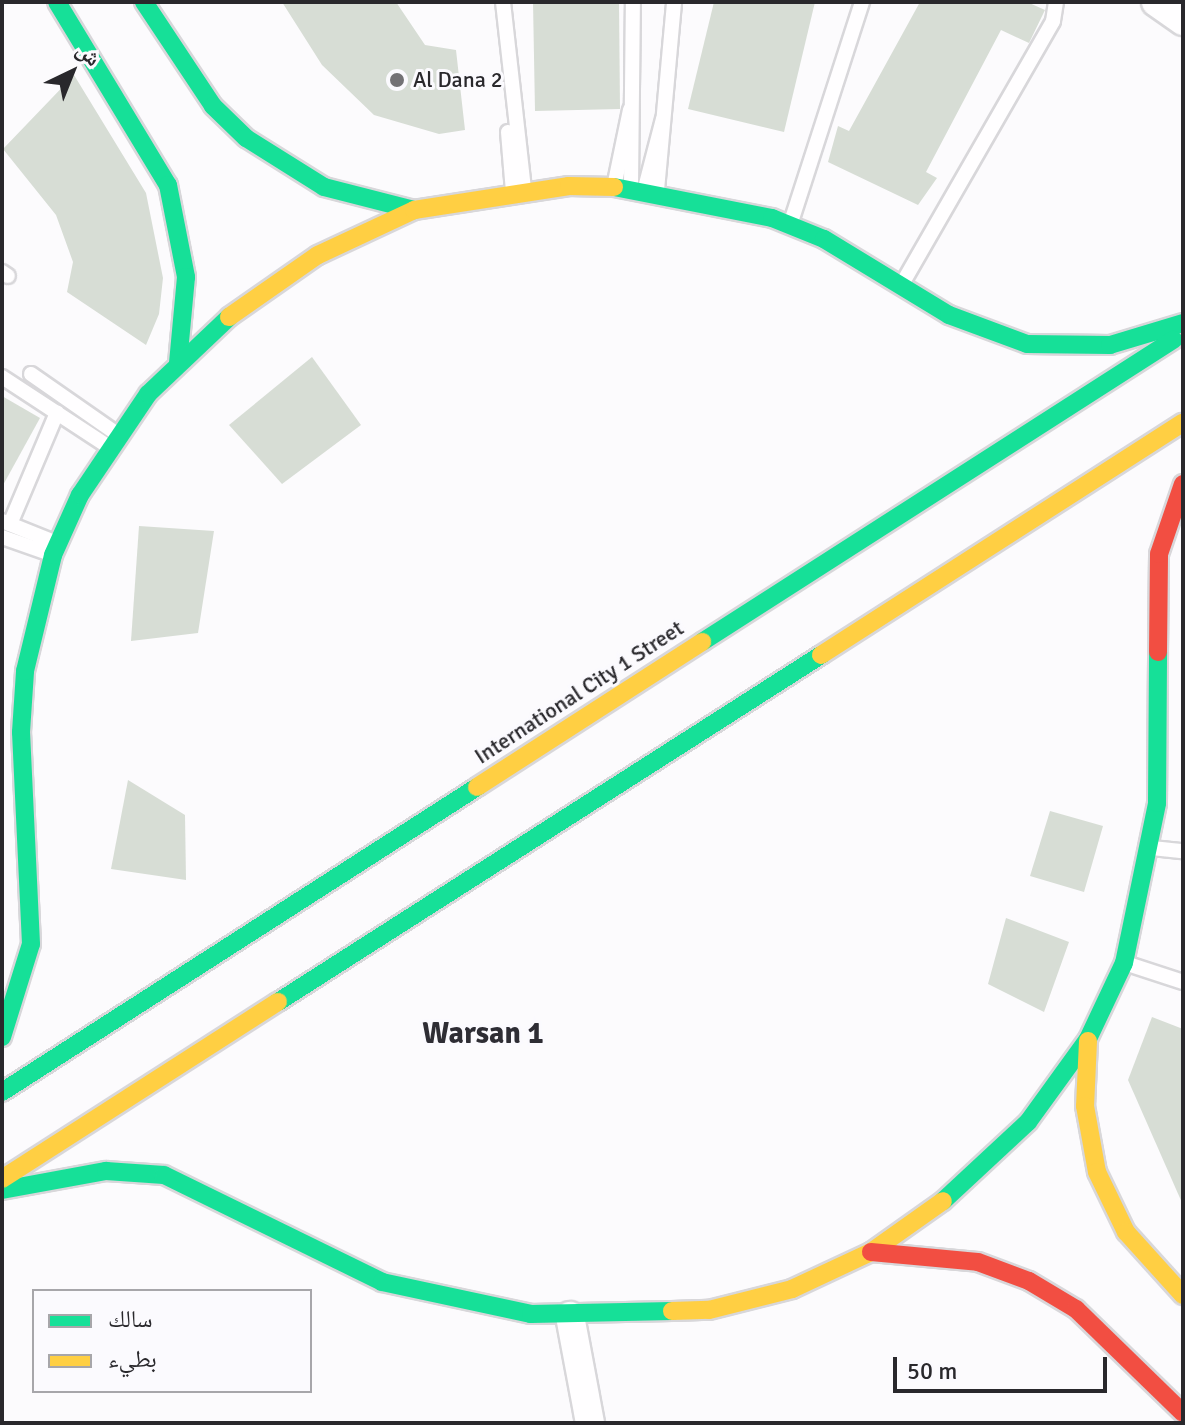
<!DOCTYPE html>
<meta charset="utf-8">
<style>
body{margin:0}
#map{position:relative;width:1185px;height:1425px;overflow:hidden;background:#fcfbfd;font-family:Signika,"Noto Naskh Arabic",sans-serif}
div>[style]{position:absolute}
.building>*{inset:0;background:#d7ddd5}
.roads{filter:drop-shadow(2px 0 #d8d7da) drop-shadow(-2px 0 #d8d7da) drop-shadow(0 2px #d8d7da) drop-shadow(0 -2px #d8d7da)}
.lane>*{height:14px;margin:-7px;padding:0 7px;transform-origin:7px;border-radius:7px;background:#fffeff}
.street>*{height:28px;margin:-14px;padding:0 14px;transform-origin:14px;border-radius:14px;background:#fffeff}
.fast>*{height:18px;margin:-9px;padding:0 9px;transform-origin:9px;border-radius:9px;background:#16e098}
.slow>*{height:18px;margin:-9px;padding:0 9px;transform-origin:9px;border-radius:9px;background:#ffcf43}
.jam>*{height:18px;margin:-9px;padding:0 9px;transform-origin:9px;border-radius:9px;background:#f24e42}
.dots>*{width:22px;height:22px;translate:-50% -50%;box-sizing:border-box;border:4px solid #fbfafe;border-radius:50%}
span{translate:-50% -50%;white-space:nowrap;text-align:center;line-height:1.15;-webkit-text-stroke:6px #fbfafe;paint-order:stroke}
.poi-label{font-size:22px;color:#29282c}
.left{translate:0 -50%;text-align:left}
.street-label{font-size:22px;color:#29282c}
.district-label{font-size:30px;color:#2e2d34;font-weight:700}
.frame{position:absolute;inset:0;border:4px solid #29282c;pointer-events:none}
.legend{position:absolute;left:32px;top:1289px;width:280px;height:104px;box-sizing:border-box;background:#fbfafe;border:2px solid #a7a6aa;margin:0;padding:10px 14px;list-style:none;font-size:24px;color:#29282c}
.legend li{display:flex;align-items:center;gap:16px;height:40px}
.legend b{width:40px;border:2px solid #a7a6aa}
.north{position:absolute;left:32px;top:32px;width:80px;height:80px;-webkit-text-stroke:6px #fbfafe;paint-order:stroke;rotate:43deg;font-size:22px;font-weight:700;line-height:32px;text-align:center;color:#29282c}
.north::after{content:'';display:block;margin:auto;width:28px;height:36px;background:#29282c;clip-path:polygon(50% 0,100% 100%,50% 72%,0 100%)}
.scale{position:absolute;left:893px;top:1357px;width:214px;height:36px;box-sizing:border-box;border:4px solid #29282c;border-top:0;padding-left:10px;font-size:24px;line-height:28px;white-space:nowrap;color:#29282c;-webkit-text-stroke:6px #fbfafe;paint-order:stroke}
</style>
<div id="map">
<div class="building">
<i style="clip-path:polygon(282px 2px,396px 2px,425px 45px,456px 50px,465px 130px,439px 134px,374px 115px,322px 65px)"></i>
<i style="clip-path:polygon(533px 2px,619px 2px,620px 109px,535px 111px)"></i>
<i style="clip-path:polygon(714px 2px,815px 2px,784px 132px,688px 109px)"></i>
<i style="clip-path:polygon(920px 2px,1027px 2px,1045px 10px,1029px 43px,1001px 30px,926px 172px,937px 178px,918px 205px,828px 162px,838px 126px,849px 131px)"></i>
<i style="clip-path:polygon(74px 75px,146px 193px,163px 278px,159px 314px,146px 345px,67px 292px,73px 262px,56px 215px,3px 149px)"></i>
<i style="clip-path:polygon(312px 357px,361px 425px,282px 484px,229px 425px)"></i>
<i style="clip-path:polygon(2px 396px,40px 418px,2px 487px)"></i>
<i style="clip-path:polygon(139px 526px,214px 531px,198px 633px,131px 641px)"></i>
<i style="clip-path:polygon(128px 780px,185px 815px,186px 880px,111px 869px)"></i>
<i style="clip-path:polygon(1050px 811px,1103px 826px,1084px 892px,1030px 876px)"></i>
<i style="clip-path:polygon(1006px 918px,1069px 942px,1044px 1012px,988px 984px)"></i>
<i style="clip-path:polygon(1152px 1017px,1183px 1029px,1183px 1205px,1128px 1080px)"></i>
</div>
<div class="roads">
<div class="lane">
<i style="left:503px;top:2px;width:187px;rotate:83.6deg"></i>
<i style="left:508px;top:132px;width:59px;rotate:85.2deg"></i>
<i style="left:631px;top:185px;width:183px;rotate:-89.4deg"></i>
<i style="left:614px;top:187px;width:79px;rotate:-78.3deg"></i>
<i style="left:645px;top:188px;width:71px;rotate:-75.4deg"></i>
<i style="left:657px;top:190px;width:189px;rotate:-84.8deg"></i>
<i style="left:791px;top:222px;width:231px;rotate:-72.1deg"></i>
<i style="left:2px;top:272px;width:7px;rotate:34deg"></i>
<i style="left:902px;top:284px;width:303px;rotate:-60.1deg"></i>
<i style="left:1053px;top:21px;width:19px;rotate:-81deg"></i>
<i style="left:31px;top:374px;width:105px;rotate:34.9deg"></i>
<i style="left:2px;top:377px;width:128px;rotate:33.2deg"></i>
<i style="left:2px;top:521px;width:59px;rotate:21.8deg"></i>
<i style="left:10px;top:524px;width:121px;rotate:-67.1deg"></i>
<i style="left:2px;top:537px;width:52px;rotate:19.1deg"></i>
<i style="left:1152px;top:848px;width:31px;rotate:6deg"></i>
<i style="left:1128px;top:964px;width:58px;rotate:18.1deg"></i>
</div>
<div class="street">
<i style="left:1156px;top:2px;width:33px;rotate:35deg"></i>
<i style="left:570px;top:1316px;width:109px;rotate:79.4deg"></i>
</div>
<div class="fast">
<i style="left:57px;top:2px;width:214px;rotate:58.8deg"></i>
<i style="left:168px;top:185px;width:94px;rotate:78.9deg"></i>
<i style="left:186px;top:277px;width:86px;rotate:95.3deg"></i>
<i style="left:144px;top:2px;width:125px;rotate:56.4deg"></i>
<i style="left:213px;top:106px;width:46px;rotate:44.1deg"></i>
<i style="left:246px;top:138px;width:92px;rotate:32.1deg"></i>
<i style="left:324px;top:187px;width:93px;rotate:14.3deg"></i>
<i style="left:614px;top:187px;width:161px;rotate:11.1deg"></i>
<i style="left:772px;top:218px;width:56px;rotate:22deg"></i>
<i style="left:824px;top:239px;width:146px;rotate:31.3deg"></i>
<i style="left:949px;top:315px;width:83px;rotate:20.4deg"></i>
<i style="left:1027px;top:344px;width:83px;rotate:0.7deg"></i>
<i style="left:1110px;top:345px;width:76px;rotate:-16.8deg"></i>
<i style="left:702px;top:642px;width:560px;rotate:-32.67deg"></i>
<i style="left:278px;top:1002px;width:644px;rotate:-32.58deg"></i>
<i style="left:2px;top:1037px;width:97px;rotate:-72.7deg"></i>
<i style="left:31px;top:944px;width:212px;rotate:-92.7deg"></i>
<i style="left:21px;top:732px;width:61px;rotate:-86.2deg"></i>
<i style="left:25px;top:671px;width:119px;rotate:-76.4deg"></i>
<i style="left:53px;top:555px;width:66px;rotate:-65.8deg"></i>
<i style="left:80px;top:495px;width:122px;rotate:-56deg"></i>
<i style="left:148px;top:394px;width:112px;rotate:-43.5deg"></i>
<i style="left:2px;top:1092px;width:564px;rotate:-32.7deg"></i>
<i style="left:2px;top:1190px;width:106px;rotate:-10.4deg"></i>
<i style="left:106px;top:1171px;width:58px;rotate:3.9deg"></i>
<i style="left:164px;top:1175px;width:243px;rotate:26.1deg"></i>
<i style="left:382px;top:1282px;width:152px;rotate:12.1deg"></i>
<i style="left:531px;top:1314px;width:141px;rotate:-1.2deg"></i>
<i style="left:943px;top:1201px;width:116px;rotate:-42.9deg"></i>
<i style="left:1028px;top:1122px;width:102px;rotate:-54.1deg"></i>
<i style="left:1088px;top:1039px;width:84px;rotate:-64.7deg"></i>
<i style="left:1124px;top:963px;width:163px;rotate:-78.3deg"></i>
<i style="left:1157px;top:803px;width:151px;rotate:-89.6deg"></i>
</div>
<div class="slow">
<i style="left:229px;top:317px;width:108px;rotate:-34.9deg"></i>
<i style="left:318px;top:255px;width:106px;rotate:-25.1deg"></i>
<i style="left:414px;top:210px;width:157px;rotate:-8.8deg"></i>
<i style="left:569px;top:186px;width:45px;rotate:1.3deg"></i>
<i style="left:821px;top:655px;width:430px;rotate:-32.7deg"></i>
<i style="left:477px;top:787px;width:268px;rotate:-32.8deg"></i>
<i style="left:1088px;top:1041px;width:65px;rotate:92.6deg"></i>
<i style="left:1085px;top:1106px;width:67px;rotate:79.7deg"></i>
<i style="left:1097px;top:1172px;width:67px;rotate:64.2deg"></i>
<i style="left:1126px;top:1232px;width:85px;rotate:47.9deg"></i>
<i style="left:2px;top:1179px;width:328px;rotate:-32.7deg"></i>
<i style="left:672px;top:1311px;width:37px;rotate:-2deg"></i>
<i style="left:709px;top:1310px;width:86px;rotate:-14.2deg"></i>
<i style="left:792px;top:1289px;width:87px;rotate:-25.1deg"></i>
<i style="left:871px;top:1252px;width:88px;rotate:-35.3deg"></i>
</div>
<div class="jam">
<i style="left:1158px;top:652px;width:98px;rotate:-89.4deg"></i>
<i style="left:1159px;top:554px;width:74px;rotate:-71.1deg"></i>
<i style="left:871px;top:1252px;width:107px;rotate:5.3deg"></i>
<i style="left:978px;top:1262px;width:54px;rotate:20.4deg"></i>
<i style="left:1029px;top:1281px;width:55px;rotate:30.8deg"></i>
<i style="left:1076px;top:1309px;width:149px;rotate:44.2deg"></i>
</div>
</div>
<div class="dots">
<i style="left:397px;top:80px;background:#737275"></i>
</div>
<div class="poi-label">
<span class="left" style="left:413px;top:80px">Al Dana 2</span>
</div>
<div class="street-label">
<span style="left:579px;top:692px;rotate:-33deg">International City 1 Street</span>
</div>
<div class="district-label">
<span style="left:483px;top:1034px">Warsan 1</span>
</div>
<div class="frame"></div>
<ul class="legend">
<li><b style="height:10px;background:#16e098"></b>سالك</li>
<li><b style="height:10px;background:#ffcf43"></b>بطيء</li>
</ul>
<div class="north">ش</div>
<div class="scale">50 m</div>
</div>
